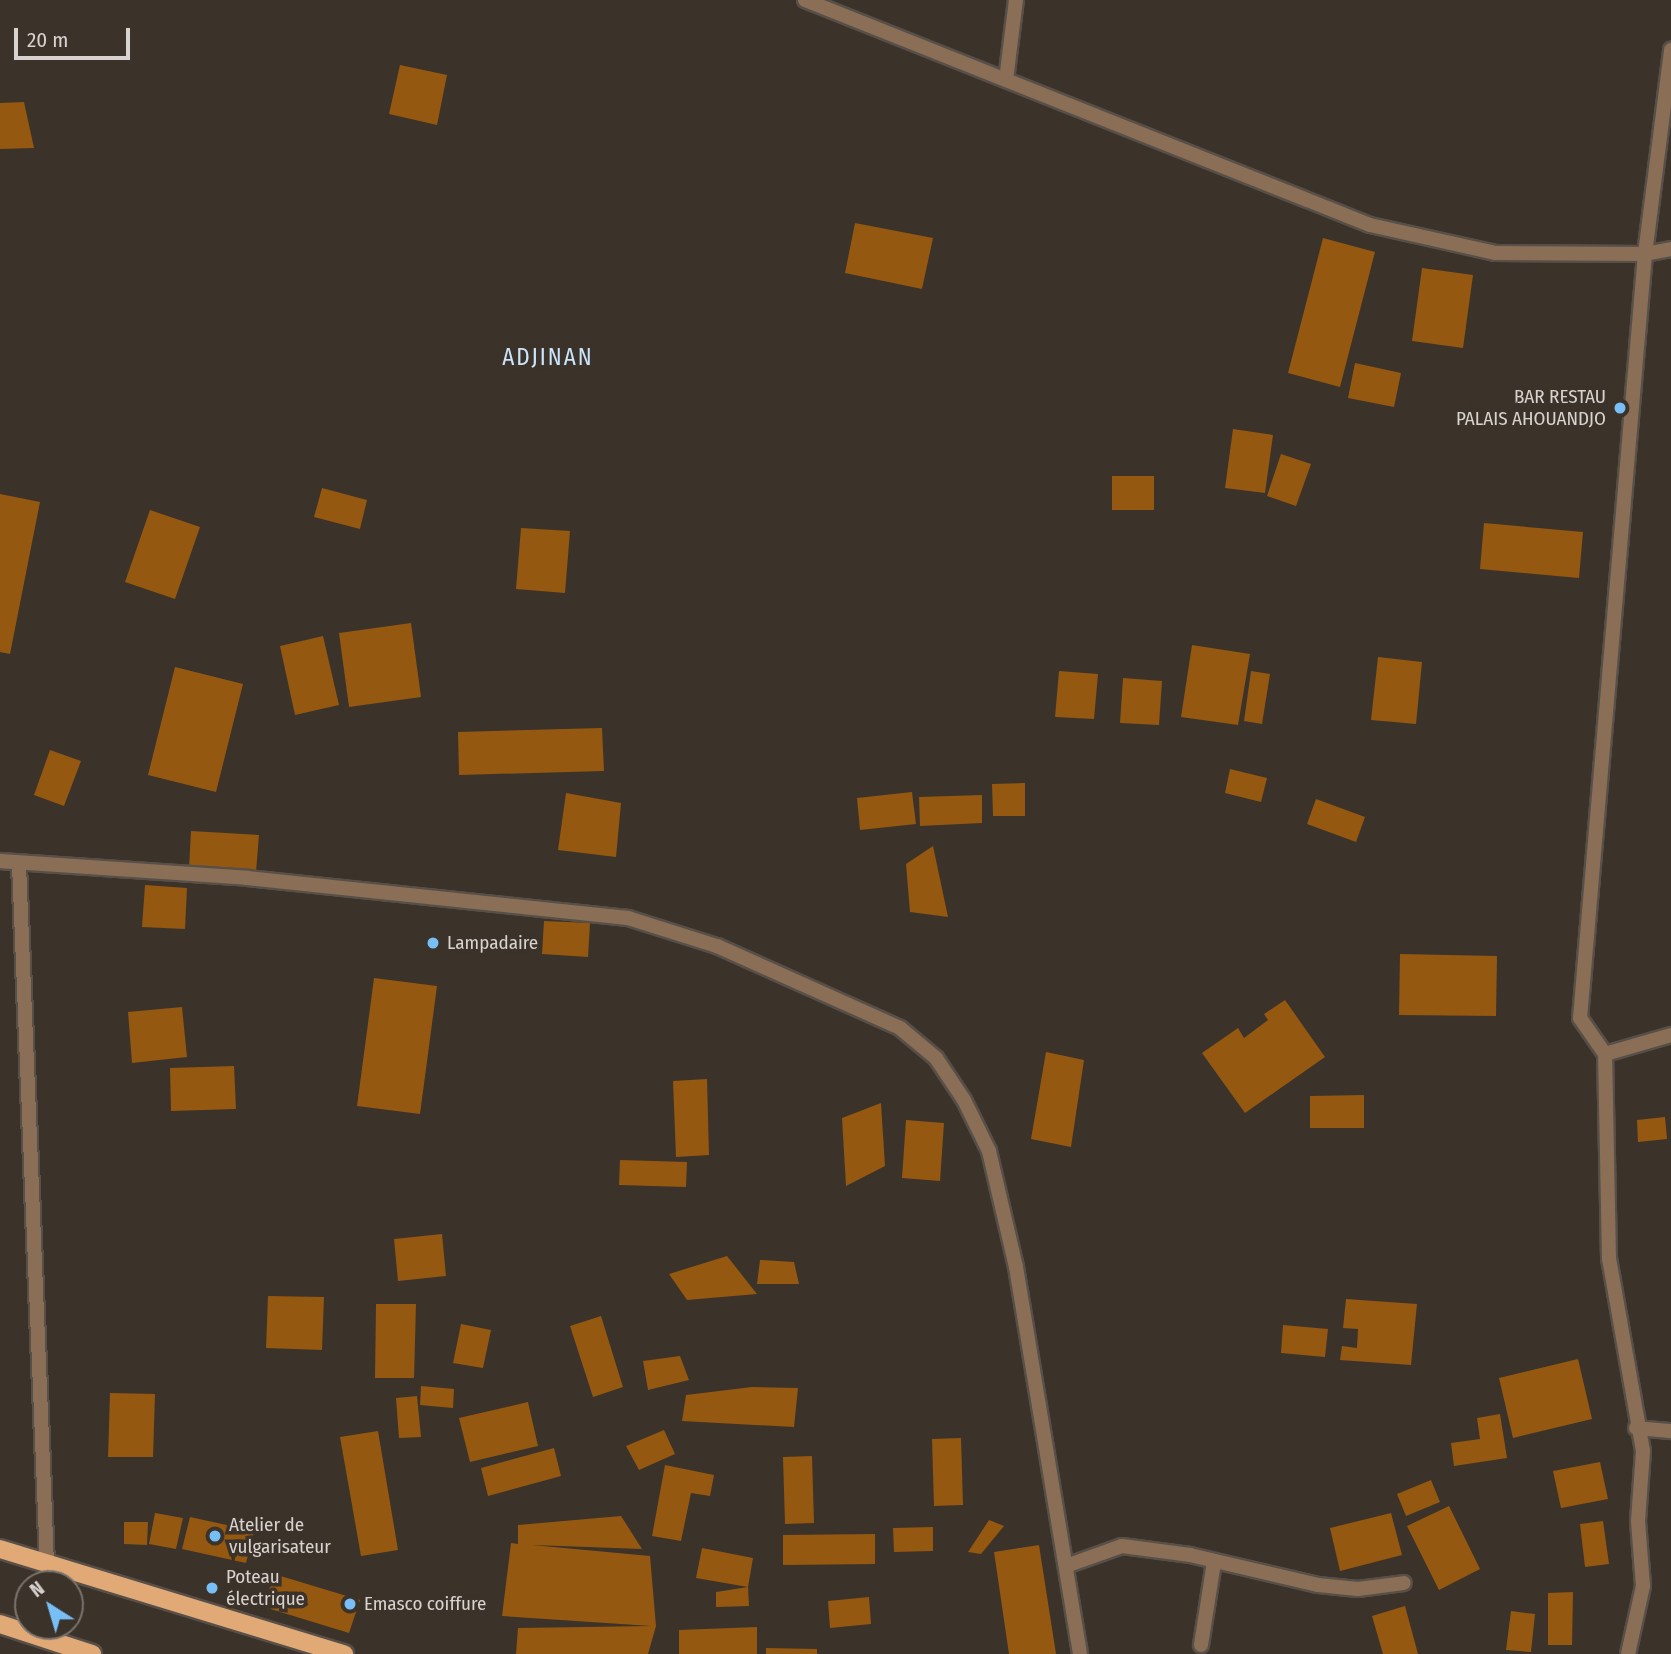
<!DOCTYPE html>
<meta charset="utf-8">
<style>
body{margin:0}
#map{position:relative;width:1671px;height:1654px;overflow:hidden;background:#3b322a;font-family:"Fira Sans Condensed",sans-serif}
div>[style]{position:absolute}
.building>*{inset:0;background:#945810}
.roads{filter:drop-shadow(2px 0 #574f48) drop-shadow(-2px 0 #574f48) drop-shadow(0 2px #574f48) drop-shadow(0 -2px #574f48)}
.street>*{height:14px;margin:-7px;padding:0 7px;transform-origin:7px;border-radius:7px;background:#8a6f56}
.primary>*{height:18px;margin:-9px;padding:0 9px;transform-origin:9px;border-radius:9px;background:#e1a975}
.dots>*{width:19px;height:19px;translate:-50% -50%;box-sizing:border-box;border:4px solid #3b322a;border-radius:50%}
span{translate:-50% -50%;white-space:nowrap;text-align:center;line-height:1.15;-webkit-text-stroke:7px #3b322a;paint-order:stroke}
.poi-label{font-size:19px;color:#d9d3cf}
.right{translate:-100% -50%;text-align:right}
.left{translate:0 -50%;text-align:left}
.quarter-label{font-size:23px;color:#cae4f9;letter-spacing:2px}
.north{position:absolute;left:14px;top:1570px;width:70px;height:70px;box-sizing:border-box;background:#3b322a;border:2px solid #7a726c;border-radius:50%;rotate:323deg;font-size:19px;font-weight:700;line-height:28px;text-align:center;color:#d9d3cf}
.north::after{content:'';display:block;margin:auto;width:24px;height:32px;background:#78bff7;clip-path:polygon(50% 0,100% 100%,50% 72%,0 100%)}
.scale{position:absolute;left:14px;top:28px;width:116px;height:32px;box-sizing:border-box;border:4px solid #d9d3cf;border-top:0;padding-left:9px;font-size:21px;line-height:24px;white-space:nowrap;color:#d9d3cf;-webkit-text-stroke:5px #3b322a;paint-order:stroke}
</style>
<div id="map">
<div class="building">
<i style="clip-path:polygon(400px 65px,447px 75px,437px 125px,389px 114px)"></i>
<i style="clip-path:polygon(24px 102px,34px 148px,0 149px,0 103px)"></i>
<i style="clip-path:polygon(855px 223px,933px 238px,922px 289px,845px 273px)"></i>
<i style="clip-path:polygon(1323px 238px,1375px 252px,1340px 387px,1288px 373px)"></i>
<i style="clip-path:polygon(1422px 268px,1473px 275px,1463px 348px,1412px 341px)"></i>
<i style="clip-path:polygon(1355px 363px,1401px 373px,1394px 407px,1348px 398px)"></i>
<i style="clip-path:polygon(1233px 429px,1273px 435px,1265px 493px,1225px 488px)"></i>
<i style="clip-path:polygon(1281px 454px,1311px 464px,1296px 506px,1267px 496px)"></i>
<i style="clip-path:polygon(1112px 476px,1154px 476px,1154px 510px,1112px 510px)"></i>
<i style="clip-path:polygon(322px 488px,367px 500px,360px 529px,314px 517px)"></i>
<i style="clip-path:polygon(0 494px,40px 502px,10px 654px,0 652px)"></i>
<i style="clip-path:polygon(150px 510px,200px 527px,175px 599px,125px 582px)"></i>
<i style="clip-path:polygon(1484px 523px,1583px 532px,1579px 578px,1480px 569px)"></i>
<i style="clip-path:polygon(521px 528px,570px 531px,565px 593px,516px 589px)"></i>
<i style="clip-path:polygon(411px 623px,421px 697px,349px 707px,339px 633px)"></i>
<i style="clip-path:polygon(323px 636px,339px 705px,295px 715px,280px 646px)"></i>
<i style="clip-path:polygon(1192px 645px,1250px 654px,1238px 725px,1181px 717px)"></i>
<i style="clip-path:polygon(1378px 657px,1422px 662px,1416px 724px,1371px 720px)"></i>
<i style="clip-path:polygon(175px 667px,243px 684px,216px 792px,148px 775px)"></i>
<i style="clip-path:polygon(1059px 671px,1098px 674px,1094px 719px,1055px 717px)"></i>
<i style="clip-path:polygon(1251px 671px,1270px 674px,1262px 724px,1244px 721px)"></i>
<i style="clip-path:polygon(1123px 678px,1162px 681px,1159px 725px,1120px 723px)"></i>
<i style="clip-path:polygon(602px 728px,604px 771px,459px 775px,458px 732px)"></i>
<i style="clip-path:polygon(50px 750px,81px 761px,64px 806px,34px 795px)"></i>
<i style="clip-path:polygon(1230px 769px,1267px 778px,1261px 802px,1225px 793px)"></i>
<i style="clip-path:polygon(1025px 783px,1025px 816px,993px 816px,992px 784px)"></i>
<i style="clip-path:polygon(912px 792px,916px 824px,860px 830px,857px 798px)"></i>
<i style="clip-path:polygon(566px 793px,621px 803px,616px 857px,558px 850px)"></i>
<i style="clip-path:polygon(982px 795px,982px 823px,920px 826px,919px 797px)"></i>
<i style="clip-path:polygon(1316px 799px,1365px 817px,1356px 842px,1307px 824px)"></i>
<i style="clip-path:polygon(191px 831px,259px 835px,256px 872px,189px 869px)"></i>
<i style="clip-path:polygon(933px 846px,948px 917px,910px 912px,906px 864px)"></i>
<i style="clip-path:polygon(145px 885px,187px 888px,185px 929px,142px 927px)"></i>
<i style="clip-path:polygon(544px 921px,590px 923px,588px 957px,542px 954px)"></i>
<i style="clip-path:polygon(1400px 954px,1497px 956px,1496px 1016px,1399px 1015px)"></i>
<i style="clip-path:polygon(374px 978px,437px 986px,420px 1114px,357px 1106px)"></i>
<i style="clip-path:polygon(1285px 1000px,1325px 1057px,1245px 1113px,1202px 1053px,1238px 1028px,1244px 1038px,1268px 1020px,1264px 1014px)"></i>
<i style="clip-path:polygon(182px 1007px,187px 1057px,132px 1063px,128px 1012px)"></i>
<i style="clip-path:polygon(1046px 1052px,1084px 1060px,1071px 1147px,1031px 1139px)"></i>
<i style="clip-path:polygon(234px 1066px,236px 1109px,171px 1111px,170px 1068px)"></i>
<i style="clip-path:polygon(707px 1079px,709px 1155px,676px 1157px,673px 1081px)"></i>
<i style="clip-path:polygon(1364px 1095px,1364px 1128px,1310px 1128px,1310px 1096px)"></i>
<i style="clip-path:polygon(881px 1103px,885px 1166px,846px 1186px,842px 1118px)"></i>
<i style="clip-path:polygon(1665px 1117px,1667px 1139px,1638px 1142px,1637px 1120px)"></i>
<i style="clip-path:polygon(906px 1120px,944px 1123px,940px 1181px,902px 1178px)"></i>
<i style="clip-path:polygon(620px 1160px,687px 1162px,686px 1187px,619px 1185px)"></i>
<i style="clip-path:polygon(442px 1234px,446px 1276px,398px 1281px,394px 1239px)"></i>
<i style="clip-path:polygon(727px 1256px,757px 1294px,687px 1300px,669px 1274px)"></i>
<i style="clip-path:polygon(760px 1260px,794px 1262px,799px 1284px,757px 1284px)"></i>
<i style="clip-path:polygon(268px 1296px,324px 1297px,322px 1350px,266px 1348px)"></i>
<i style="clip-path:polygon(1346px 1299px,1417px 1304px,1411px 1365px,1340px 1360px,1342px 1346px,1357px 1348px,1358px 1329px,1343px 1328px)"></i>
<i style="clip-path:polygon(376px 1304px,416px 1304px,414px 1378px,375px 1378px)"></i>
<i style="clip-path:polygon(601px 1316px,623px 1387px,593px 1397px,570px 1326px)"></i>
<i style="clip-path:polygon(461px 1324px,491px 1330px,483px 1368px,453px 1363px)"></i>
<i style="clip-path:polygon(1283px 1325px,1328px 1329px,1325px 1357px,1281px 1353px)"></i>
<i style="clip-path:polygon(680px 1356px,689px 1380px,648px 1390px,643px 1361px)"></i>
<i style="clip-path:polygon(1578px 1359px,1592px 1419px,1513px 1438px,1499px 1378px)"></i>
<i style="clip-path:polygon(421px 1386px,454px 1389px,453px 1408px,420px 1405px)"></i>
<i style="clip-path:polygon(752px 1387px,798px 1388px,794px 1427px,682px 1421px,686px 1395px)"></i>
<i style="clip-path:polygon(110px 1393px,155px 1394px,153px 1457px,108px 1457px)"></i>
<i style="clip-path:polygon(417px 1396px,421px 1437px,399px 1438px,396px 1398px)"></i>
<i style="clip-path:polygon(528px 1402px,538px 1446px,470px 1462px,459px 1418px)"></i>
<i style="clip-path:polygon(1500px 1414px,1507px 1458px,1454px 1466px,1451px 1443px,1480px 1439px,1477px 1418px)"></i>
<i style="clip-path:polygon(664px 1430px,675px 1454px,639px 1470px,626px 1446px)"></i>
<i style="clip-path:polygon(378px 1431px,398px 1550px,361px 1556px,340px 1437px)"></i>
<i style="clip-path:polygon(961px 1438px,963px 1505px,934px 1506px,932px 1439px)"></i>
<i style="clip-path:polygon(554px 1448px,561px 1476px,488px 1496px,481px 1468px)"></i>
<i style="clip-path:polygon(812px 1456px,814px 1523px,785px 1524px,783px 1457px)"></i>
<i style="clip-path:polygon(1600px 1462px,1608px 1499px,1561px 1508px,1553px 1471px)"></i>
<i style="clip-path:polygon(665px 1465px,714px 1475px,710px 1496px,691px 1493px,681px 1541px,652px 1536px)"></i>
<i style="clip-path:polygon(1431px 1480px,1440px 1502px,1406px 1516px,1397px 1494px)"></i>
<i style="clip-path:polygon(1449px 1506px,1480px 1569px,1439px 1590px,1407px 1526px)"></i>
<i style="clip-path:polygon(155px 1513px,183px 1518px,176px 1549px,149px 1544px)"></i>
<i style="clip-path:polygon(1391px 1513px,1402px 1555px,1340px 1571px,1330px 1528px)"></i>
<i style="clip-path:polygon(621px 1516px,642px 1549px,532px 1545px,650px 1556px,656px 1626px,648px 1654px,516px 1654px,518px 1628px,651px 1626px,502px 1616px,511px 1543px,518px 1544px,518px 1525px)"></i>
<i style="clip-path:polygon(190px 1517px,254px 1531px,246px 1563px,182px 1549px)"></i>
<i style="clip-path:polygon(989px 1520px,1004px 1526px,981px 1554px,968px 1552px)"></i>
<i style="clip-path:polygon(1603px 1521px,1609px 1564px,1585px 1567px,1580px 1524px)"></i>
<i style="clip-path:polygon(124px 1522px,148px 1522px,147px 1545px,124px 1544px)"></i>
<i style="clip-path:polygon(933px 1527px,933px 1551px,894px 1552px,893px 1528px)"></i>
<i style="clip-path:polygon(875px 1534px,875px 1564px,783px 1565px,783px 1535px)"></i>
<i style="clip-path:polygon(1039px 1545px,1056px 1654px,1009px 1654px,994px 1552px)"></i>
<i style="clip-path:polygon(702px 1548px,753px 1558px,748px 1587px,696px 1578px)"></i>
<i style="clip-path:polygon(274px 1574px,360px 1600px,349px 1633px,264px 1607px)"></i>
<i style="clip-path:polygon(748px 1587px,749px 1606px,716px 1607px,716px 1592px)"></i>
<i style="clip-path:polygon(1573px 1592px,1572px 1645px,1548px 1645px,1548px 1593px)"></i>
<i style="clip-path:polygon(869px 1597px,871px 1624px,830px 1628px,828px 1601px)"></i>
<i style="clip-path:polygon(1405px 1606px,1418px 1654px,1383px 1654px,1372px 1616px)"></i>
<i style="clip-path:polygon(1511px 1611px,1535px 1614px,1531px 1652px,1506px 1650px)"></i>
<i style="clip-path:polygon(757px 1627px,757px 1654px,679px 1654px,679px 1630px)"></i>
<i style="clip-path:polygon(766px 1648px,817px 1649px,817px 1654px,766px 1654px)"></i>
</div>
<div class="roads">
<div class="street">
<i style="left:805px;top:0;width:608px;rotate:21.71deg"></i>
<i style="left:1370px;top:225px;width:128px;rotate:12.6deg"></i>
<i style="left:1495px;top:253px;width:150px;rotate:0.4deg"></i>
<i style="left:1645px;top:254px;width:26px;rotate:-11deg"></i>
<i style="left:1006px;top:80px;width:81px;rotate:-82.9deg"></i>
<i style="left:0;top:861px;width:248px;rotate:3.9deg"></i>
<i style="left:247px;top:878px;width:383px;rotate:6deg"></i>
<i style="left:628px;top:918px;width:93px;rotate:17.5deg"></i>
<i style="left:717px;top:946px;width:201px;rotate:24.1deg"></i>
<i style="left:900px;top:1028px;width:47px;rotate:39.8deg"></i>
<i style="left:936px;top:1058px;width:50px;rotate:56.3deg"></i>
<i style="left:964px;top:1100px;width:57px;rotate:63.9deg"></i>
<i style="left:989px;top:1151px;width:119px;rotate:76.9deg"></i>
<i style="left:1016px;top:1267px;width:392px;rotate:80.6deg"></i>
<i style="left:19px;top:864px;width:701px;rotate:87.71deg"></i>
<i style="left:1605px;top:1054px;width:69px;rotate:-16.1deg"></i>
<i style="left:1636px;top:1428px;width:35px;rotate:5deg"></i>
<i style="left:1066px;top:1566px;width:59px;rotate:-19.7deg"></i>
<i style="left:1122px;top:1546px;width:69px;rotate:7.5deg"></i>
<i style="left:1190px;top:1555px;width:131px;rotate:13.2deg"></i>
<i style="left:1318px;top:1585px;width:40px;rotate:5.7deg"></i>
<i style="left:1358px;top:1589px;width:46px;rotate:-7.4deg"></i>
<i style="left:1201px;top:1645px;width:84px;rotate:-81.1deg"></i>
<i style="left:1628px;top:1654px;width:70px;rotate:-77.6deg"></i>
<i style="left:1643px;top:1586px;width:65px;rotate:-94.4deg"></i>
<i style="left:1638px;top:1521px;width:70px;rotate:-85.9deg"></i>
<i style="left:1643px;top:1451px;width:195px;rotate:-100deg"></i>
<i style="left:1609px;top:1259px;width:205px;rotate:-91.1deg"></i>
<i style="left:1605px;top:1054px;width:44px;rotate:-124.8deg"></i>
<i style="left:1580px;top:1018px;width:767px;rotate:-85.14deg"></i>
<i style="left:1645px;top:254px;width:206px;rotate:-82.7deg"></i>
</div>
<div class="primary">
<i style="left:0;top:1549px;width:360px;rotate:17deg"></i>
<i style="left:0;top:1624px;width:97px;rotate:18.1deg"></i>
</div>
</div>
<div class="dots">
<i style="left:1620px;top:408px;background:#78bff7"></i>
<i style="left:433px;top:943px;background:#78bff7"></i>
<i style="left:215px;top:1536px;background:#78bff7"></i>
<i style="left:212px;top:1588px;background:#78bff7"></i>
<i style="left:350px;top:1604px;background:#78bff7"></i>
</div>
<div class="poi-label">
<span class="right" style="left:1606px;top:408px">BAR RESTAU<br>PALAIS AHOUANDJO</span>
<span class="left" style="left:447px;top:943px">Lampadaire</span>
<span class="left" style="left:229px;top:1536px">Atelier de<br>vulgarisateur</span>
<span class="left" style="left:226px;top:1588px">Poteau<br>électrique</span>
<span class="left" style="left:364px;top:1604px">Emasco coiffure</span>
</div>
<div class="quarter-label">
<span style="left:548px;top:357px">ADJINAN</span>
</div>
<div class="north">N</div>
<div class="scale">20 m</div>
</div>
